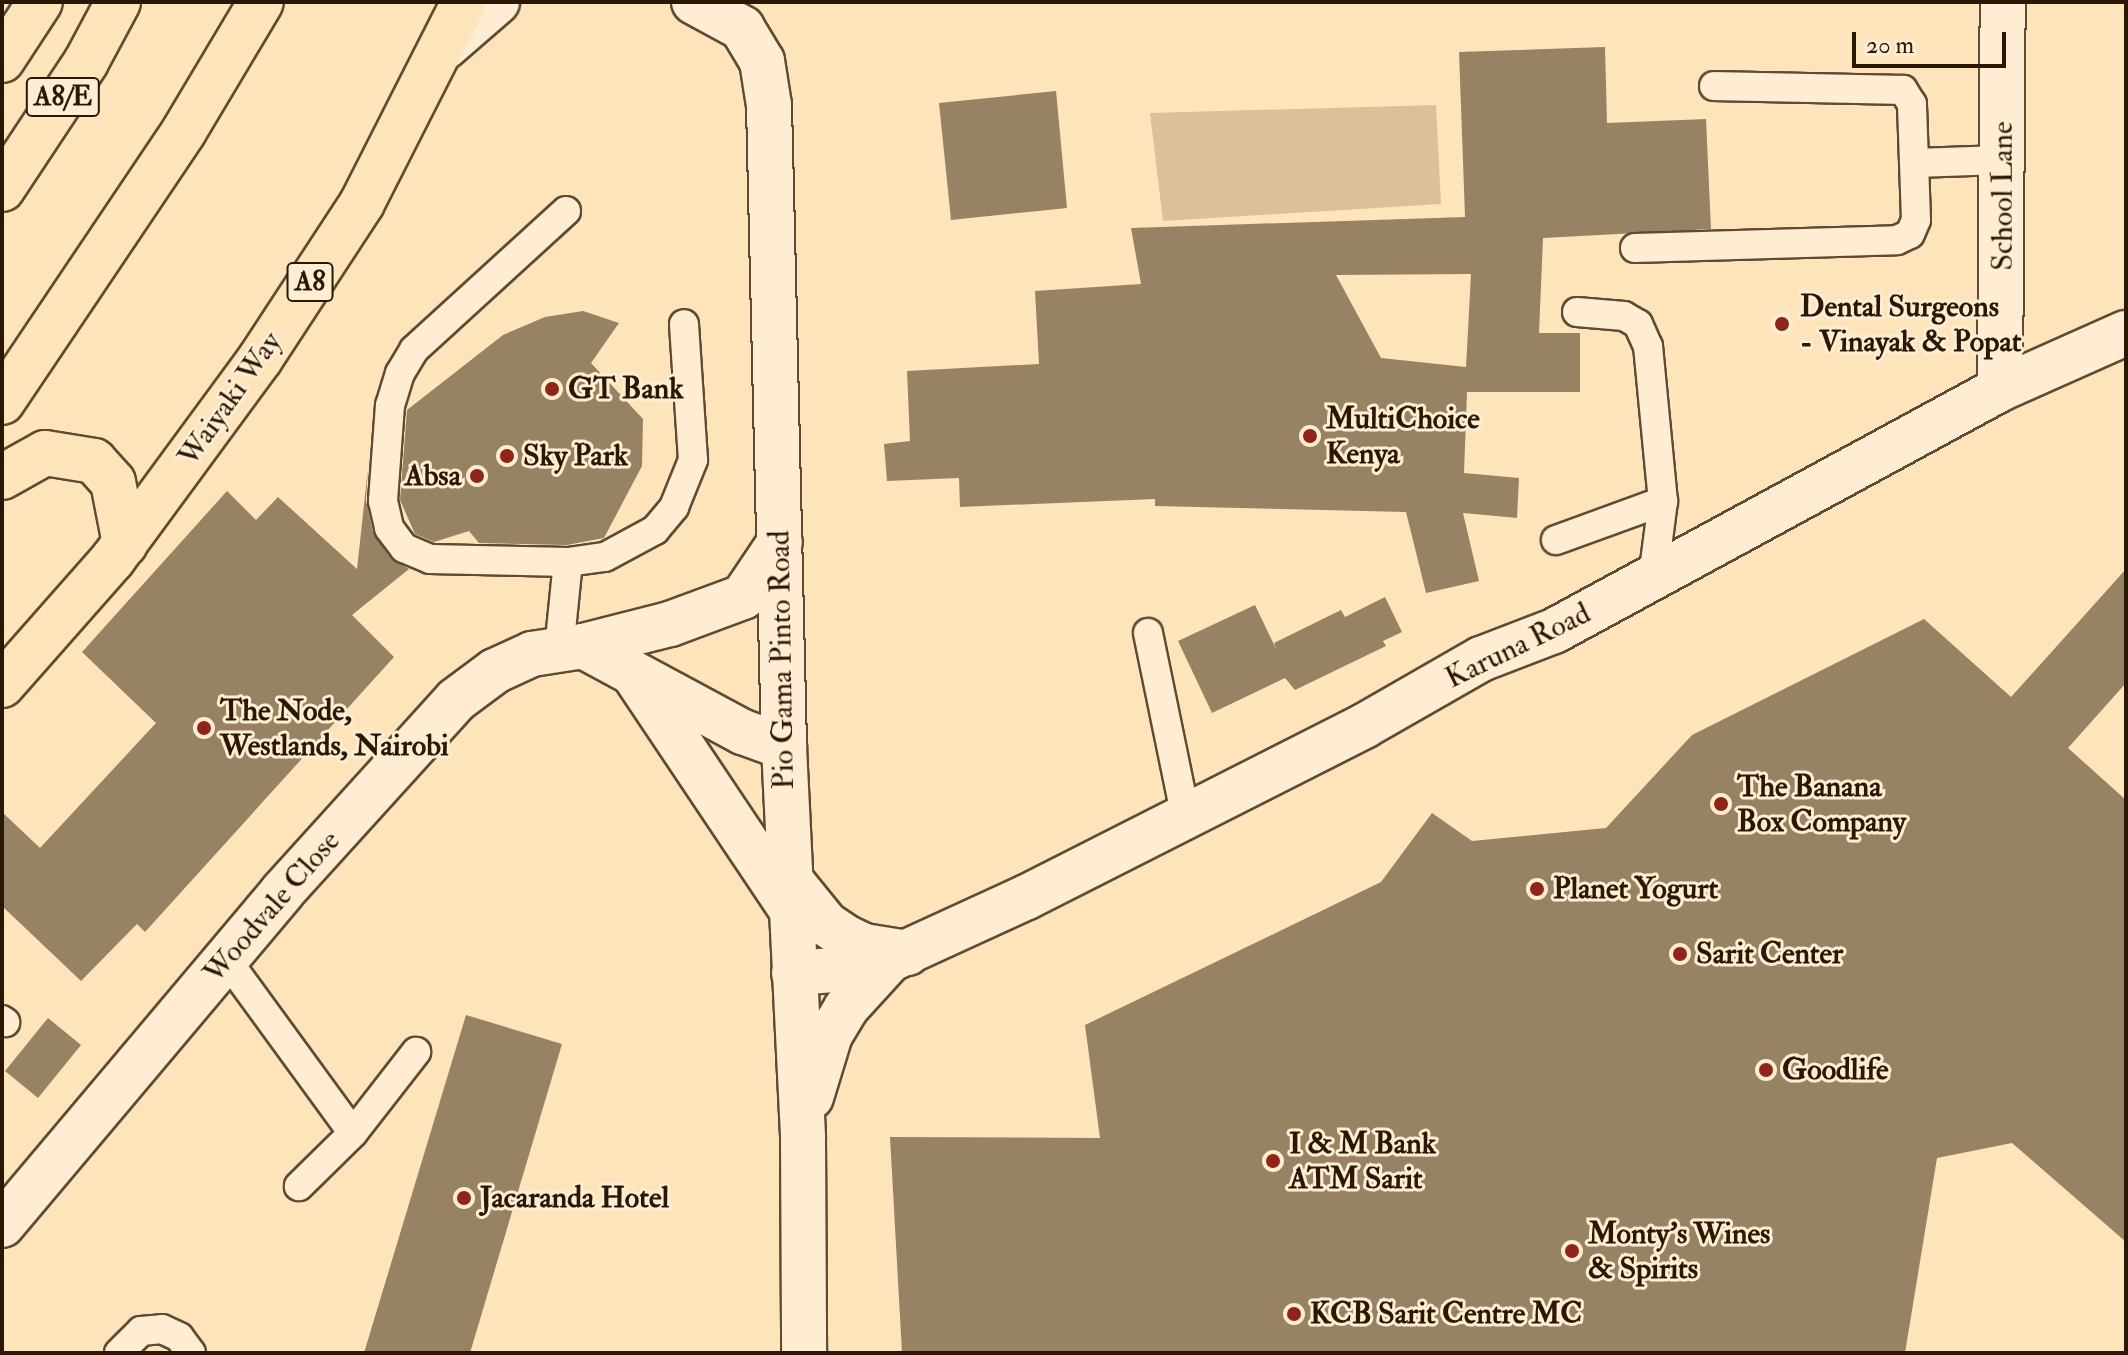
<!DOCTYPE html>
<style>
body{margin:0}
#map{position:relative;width:2128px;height:1355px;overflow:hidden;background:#fee4ba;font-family:"IM FELL Double Pica",serif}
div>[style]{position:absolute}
.green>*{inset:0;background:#dac19c}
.building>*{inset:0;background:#988264}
.roads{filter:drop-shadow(2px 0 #5f4b34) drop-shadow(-2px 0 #5f4b34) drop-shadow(0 2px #5f4b34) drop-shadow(0 -2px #5f4b34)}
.lane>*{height:28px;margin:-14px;padding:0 14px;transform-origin:14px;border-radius:14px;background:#feedd2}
.street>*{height:44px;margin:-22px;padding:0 22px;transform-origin:22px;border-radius:22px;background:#feedd2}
.highway>*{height:44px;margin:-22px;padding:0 22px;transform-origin:22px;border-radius:22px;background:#fee4ba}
.dots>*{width:22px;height:22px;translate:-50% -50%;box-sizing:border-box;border:4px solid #feedd2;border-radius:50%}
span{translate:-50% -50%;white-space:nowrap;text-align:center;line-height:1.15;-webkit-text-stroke:6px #feedd2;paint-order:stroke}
.shield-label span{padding:2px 6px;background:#feedd2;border:2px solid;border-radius:6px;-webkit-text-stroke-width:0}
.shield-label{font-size:28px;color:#2a1807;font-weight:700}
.street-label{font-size:30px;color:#2a1807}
.poi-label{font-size:30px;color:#2a1807;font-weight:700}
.left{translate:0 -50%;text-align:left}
.right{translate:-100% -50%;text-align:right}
.frame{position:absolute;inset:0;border:4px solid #2a1807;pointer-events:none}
.scale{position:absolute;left:1852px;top:32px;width:154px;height:36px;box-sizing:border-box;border:4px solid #2a1807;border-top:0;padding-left:10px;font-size:24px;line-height:28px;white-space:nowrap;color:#2a1807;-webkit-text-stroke:6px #feedd2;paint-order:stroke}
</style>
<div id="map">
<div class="green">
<i style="clip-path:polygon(1436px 105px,1441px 204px,1163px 221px,1150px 113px)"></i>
</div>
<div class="building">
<i style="clip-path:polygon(evenodd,1605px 47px,1607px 123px,1706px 119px,1711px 229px,1543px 238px,1539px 333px,1580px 333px,1580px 392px,1467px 392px,1464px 473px,1519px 478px,1517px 518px,1463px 513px,1479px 581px,1426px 593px,1406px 512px,1155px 506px,1155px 499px,960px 507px,959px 478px,887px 481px,884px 444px,910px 441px,907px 371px,1039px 364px,1035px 291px,1141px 284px,1131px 228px,1465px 217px,1459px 52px,1605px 47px,1471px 274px,1466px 367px,1381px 358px,1336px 275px,1471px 274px)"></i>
<i style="clip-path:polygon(1056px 91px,1067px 208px,951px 220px,939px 103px)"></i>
<i style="clip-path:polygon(583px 311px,619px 323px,591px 363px,643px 419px,642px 466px,604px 538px,567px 545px,479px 543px,469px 531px,434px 542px,415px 534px,400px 500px,407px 410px,503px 335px,545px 317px)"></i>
<i style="clip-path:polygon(368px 468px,366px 500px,373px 532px,391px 559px,409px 569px,352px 615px,394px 657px,145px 932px,137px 924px,81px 981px,2px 906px,2px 812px,40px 848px,156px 723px,82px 652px,227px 491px,256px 520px,278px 497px,357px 569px)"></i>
<i style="clip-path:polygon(2126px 569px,2126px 683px,2068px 748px,2126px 800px,2126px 1242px,2012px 1143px,1937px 1158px,1905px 1353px,902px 1353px,890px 1137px,1100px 1138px,1085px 1025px,1381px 882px,1432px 813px,1472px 841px,1606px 828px,1692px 735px,1924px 619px,2011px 697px)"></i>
<i style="clip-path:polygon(1385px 597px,1402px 632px,1383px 641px,1386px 646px,1295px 690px,1285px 678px,1212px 713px,1178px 641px,1255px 605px,1277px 651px,1274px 643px,1341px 610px,1345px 617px)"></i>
<i style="clip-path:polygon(466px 1015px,562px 1044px,470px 1353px,364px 1353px)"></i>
<i style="clip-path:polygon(48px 1018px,81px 1045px,38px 1098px,5px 1071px)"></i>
</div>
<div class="roads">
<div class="lane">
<i style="left:1915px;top:163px;width:87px;rotate:-2deg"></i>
<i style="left:566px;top:211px;width:206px;rotate:137.6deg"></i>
<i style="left:414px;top:350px;width:27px;rotate:121deg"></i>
<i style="left:400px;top:373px;width:34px;rotate:107deg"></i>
<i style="left:390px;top:405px;width:96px;rotate:94.2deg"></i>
<i style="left:383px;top:501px;width:28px;rotate:77deg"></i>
<i style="left:389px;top:528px;width:25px;rotate:53deg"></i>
<i style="left:404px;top:548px;width:28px;rotate:23deg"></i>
<i style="left:430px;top:559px;width:138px;rotate:1.2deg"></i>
<i style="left:568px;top:562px;width:37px;rotate:-8deg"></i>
<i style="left:605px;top:557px;width:57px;rotate:-28.4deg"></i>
<i style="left:655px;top:530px;width:30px;rotate:-50deg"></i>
<i style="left:674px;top:507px;width:51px;rotate:-68deg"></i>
<i style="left:693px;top:460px;width:136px;rotate:-93.8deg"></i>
<i style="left:1635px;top:248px;width:262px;rotate:-1.7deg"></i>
<i style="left:1897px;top:240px;width:14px;rotate:-25deg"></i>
<i style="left:1910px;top:234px;width:15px;rotate:-67deg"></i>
<i style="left:1916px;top:220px;width:116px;rotate:-92deg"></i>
<i style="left:1912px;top:104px;width:17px;rotate:-123deg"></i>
<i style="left:1903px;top:90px;width:189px;rotate:-178.8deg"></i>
<i style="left:1577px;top:312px;width:47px;rotate:4.9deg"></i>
<i style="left:1624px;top:316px;width:16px;rotate:30deg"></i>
<i style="left:1638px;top:324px;width:24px;rotate:66deg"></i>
<i style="left:1648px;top:346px;width:156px;rotate:84.5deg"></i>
<i style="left:1663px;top:501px;width:78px;rotate:97.4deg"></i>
<i style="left:1556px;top:540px;width:114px;rotate:-20deg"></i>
<i style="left:1148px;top:633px;width:185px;rotate:78.4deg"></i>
<i style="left:559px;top:650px;width:88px;rotate:-84.2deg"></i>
<i style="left:226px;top:959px;width:215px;rotate:53.9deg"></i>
<i style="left:353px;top:1133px;width:76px;rotate:135.5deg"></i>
<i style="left:2px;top:1020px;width:4px;rotate:34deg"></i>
<i style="left:353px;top:1133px;width:103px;rotate:-52.1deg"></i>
<i style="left:119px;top:1353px;width:31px;rotate:-45deg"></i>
<i style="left:141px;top:1331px;width:21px;rotate:-5deg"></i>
<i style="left:162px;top:1329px;width:19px;rotate:25deg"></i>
<i style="left:179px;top:1337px;width:20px;rotate:53deg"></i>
</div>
<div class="street">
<i style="left:694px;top:2px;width:55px;rotate:28.4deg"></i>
<i style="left:742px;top:28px;width:39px;rotate:59deg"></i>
<i style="left:762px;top:61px;width:45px;rotate:81deg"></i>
<i style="left:769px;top:105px;width:642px;rotate:88.66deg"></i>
<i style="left:784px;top:747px;width:392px;rotate:87.2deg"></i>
<i style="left:803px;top:1139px;width:214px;rotate:89.7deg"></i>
<i style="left:445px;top:47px;width:69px;rotate:-40.9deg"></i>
<i style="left:2000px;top:389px;width:387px;rotate:-89.6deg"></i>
<i style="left:583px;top:646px;width:90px;rotate:-14.2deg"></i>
<i style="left:670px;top:624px;width:78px;rotate:-20.3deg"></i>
<i style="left:743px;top:597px;width:66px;rotate:-56.1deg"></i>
<i style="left:635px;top:676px;width:280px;rotate:56.2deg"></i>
<i style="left:788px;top:877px;width:60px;rotate:51deg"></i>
<i style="left:826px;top:924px;width:23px;rotate:34deg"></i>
<i style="left:845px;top:937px;width:21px;rotate:25deg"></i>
<i style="left:864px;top:946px;width:44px;rotate:9.2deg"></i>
<i style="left:794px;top:973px;width:80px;rotate:-4.3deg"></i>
<i style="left:874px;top:967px;width:168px;rotate:-24.6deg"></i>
<i style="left:1027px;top:897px;width:378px;rotate:-26.9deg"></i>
<i style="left:1364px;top:726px;width:135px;rotate:-29.8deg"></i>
<i style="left:1481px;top:659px;width:78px;rotate:-21deg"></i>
<i style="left:1554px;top:631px;width:507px;rotate:-28.48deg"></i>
<i style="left:2000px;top:389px;width:138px;rotate:-24deg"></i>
<i style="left:811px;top:1097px;width:65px;rotate:-73deg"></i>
<i style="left:830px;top:1035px;width:31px;rotate:-59deg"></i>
<i style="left:846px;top:1008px;width:62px;rotate:-47.6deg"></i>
<i style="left:2px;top:1225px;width:435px;rotate:-49.9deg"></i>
<i style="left:282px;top:892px;width:259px;rotate:-47.8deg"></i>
<i style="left:456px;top:700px;width:49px;rotate:-36.6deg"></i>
<i style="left:495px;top:671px;width:41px;rotate:-24.7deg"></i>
<i style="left:532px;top:654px;width:52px;rotate:-8.9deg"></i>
<i style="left:583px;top:646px;width:182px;rotate:28.3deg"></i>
<i style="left:743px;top:732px;width:44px;rotate:20.1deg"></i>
</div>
<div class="highway">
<i style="left:2px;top:60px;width:69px;rotate:-56.8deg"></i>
<i style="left:2px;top:189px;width:152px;rotate:-56.5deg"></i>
<i style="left:86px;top:62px;width:68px;rotate:-61.9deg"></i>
<i style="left:2px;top:402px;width:326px;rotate:-56.1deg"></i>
<i style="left:184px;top:131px;width:150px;rotate:-59.2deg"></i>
<i style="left:2px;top:477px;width:49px;rotate:-29.2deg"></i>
<i style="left:45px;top:453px;width:50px;rotate:9.3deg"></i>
<i style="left:94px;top:461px;width:28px;rotate:48deg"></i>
<i style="left:113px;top:482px;width:63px;rotate:79deg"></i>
<i style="left:2px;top:685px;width:168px;rotate:-48.6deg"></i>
<i style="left:113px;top:559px;width:248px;rotate:-53.7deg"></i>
<i style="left:260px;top:359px;width:186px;rotate:-56.8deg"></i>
<i style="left:362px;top:203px;width:225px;rotate:-63.1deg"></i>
</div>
</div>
<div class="dots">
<i style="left:1782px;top:324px;background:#8f2418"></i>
<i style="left:552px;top:389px;background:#8f2418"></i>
<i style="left:1310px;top:436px;background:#8f2418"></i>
<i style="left:507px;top:456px;background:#8f2418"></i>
<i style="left:477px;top:476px;background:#8f2418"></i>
<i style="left:204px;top:728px;background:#8f2418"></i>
<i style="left:1721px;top:804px;background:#8f2418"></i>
<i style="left:1537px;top:889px;background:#8f2418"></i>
<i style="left:1680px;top:954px;background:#8f2418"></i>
<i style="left:1766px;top:1070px;background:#8f2418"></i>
<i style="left:1273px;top:1161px;background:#8f2418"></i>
<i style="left:464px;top:1198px;background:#8f2418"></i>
<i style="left:1572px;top:1251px;background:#8f2418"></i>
<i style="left:1294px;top:1314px;background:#8f2418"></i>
</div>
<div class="shield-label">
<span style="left:63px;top:97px">A8/E</span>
<span style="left:310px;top:282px">A8</span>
</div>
<div class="street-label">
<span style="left:2003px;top:196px;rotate:-90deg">School Lane</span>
<span style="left:230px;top:399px;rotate:-55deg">Waiyaki Way</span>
<span style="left:1518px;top:646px;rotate:-26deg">Karuna Road</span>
<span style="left:782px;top:660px;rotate:-91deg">Pio Gama Pinto Road</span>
<span style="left:272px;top:907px;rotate:-49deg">Woodvale Close</span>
</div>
<div class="poi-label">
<span class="left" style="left:1800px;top:324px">Dental Surgeons<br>- Vinayak &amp; Popat</span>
<span class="left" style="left:568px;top:389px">GT Bank</span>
<span class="left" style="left:1326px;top:436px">MultiChoice<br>Kenya</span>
<span class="left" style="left:523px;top:456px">Sky Park</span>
<span class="right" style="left:461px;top:476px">Absa</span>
<span class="left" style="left:220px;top:728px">The Node,<br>Westlands, Nairobi</span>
<span class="left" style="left:1737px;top:804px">The Banana<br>Box Company</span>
<span class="left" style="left:1553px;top:889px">Planet Yogurt</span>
<span class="left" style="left:1696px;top:954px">Sarit Center</span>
<span class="left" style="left:1782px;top:1070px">Goodlife</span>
<span class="left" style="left:1289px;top:1161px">I &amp; M Bank<br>ATM Sarit</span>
<span class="left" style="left:480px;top:1198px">Jacaranda Hotel</span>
<span class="left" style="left:1588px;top:1251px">Monty's Wines<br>&amp; Spirits</span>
<span class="left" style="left:1310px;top:1314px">KCB Sarit Centre MC</span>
</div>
<div class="frame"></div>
<div class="scale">20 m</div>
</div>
